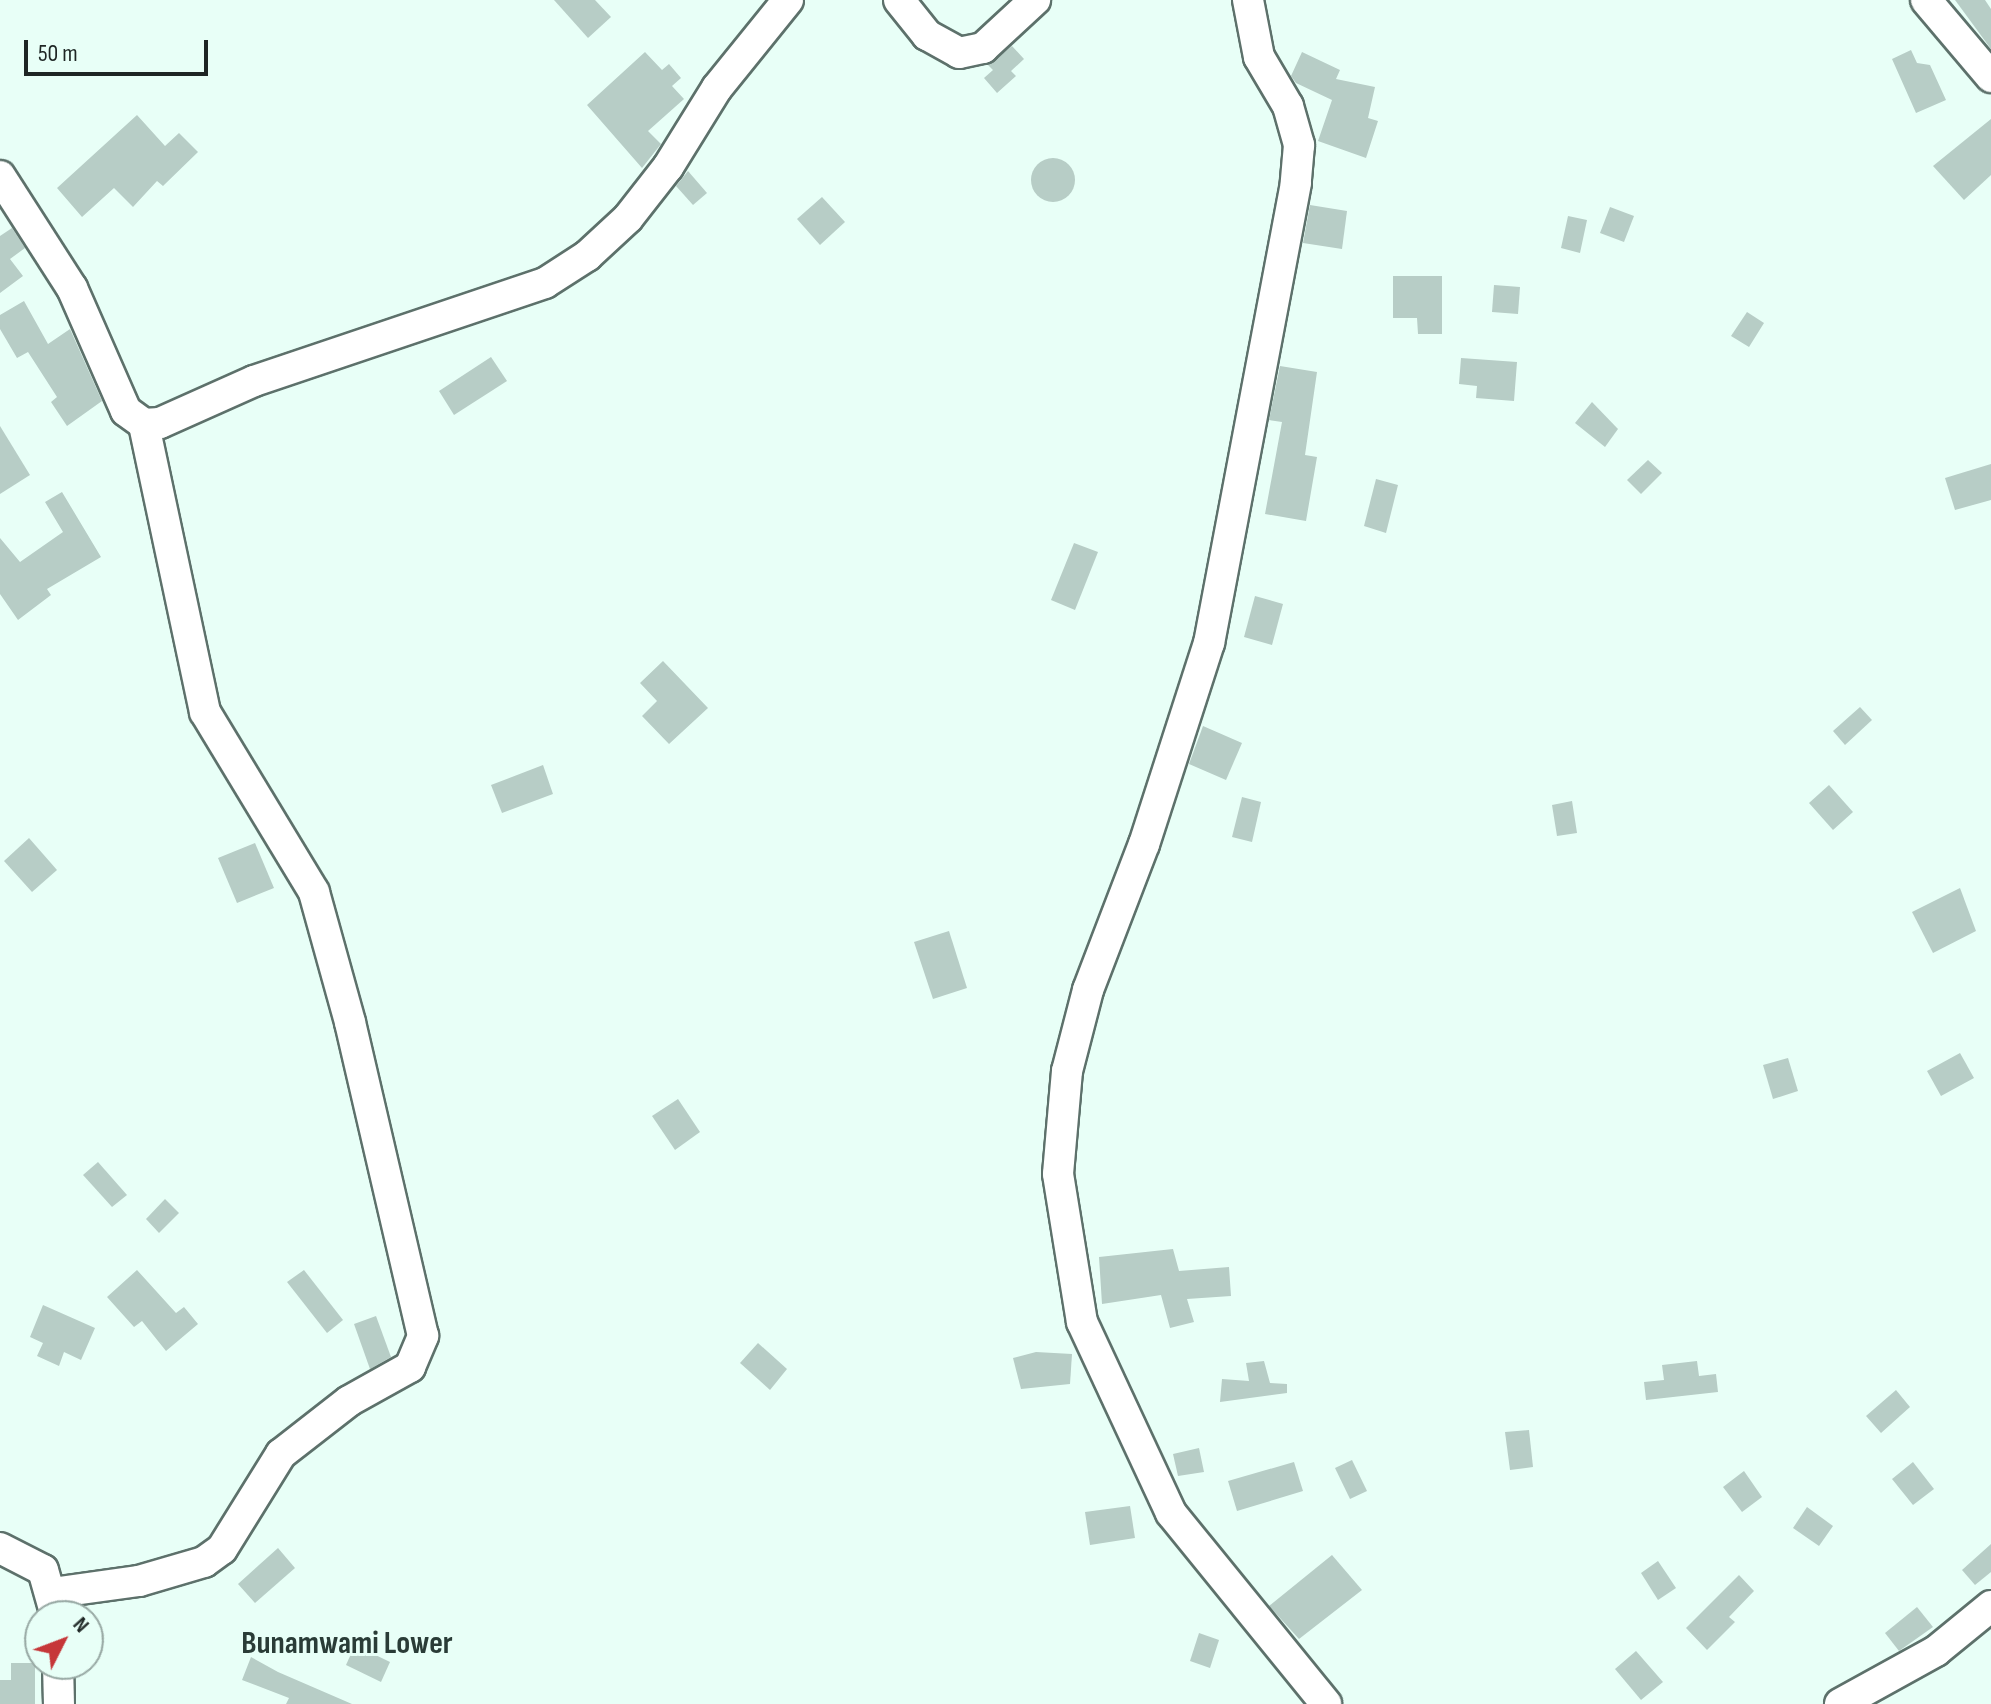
<!DOCTYPE html>
<style>
body{margin:0}
#map{position:relative;width:1991px;height:1704px;overflow:hidden;background:#e8fff7;font-family:"Sofia Sans Condensed",sans-serif}
div>[style]{position:absolute}
.building>*{inset:0;background:#b7cdc6}
.round{border-radius:50%}
.roads{filter:drop-shadow(2px 0 #5d716b) drop-shadow(-2px 0 #5d716b) drop-shadow(0 2px #5d716b) drop-shadow(0 -2px #5d716b)}
.minor>*{height:30px;margin:-15px;padding:0 15px;transform-origin:15px;border-radius:15px;background:#fff}
span{translate:-50% -50%;white-space:nowrap;text-align:center;line-height:1.15;-webkit-text-stroke:6px #e8fff7;paint-order:stroke}
.quarter-label{font-size:32px;color:#2a3c37;font-weight:700}
.north{position:absolute;left:24px;top:1600px;width:80px;height:80px;box-sizing:border-box;background:#e8fff7;border:2px solid #97a8a3;border-radius:50%;rotate:48deg;font-size:22px;font-weight:700;line-height:32px;text-align:center;color:#1e2624}
.north::after{content:'';display:block;margin:auto;width:28px;height:36px;background:#c63739;clip-path:polygon(50% 0,100% 100%,50% 72%,0 100%)}
.scale{position:absolute;left:24px;top:40px;width:184px;height:36px;box-sizing:border-box;border:4px solid #1e2624;border-top:0;padding-left:10px;font-size:24px;line-height:28px;white-space:nowrap;color:#1e2624;-webkit-text-stroke:6px #e8fff7;paint-order:stroke}
</style>
<div id="map">
<div class="building">
<i style="clip-path:polygon(554px 0,595px 0,611px 17px,588px 38px)"></i>
<i style="clip-path:polygon(1955px 0,1985px 0,1991px 9px,1991px 49px)"></i>
<i style="clip-path:polygon(1012px 46px,1024px 59px,1011px 71px,1016px 76px,997px 93px,984px 78px,993px 70px,988px 65px)"></i>
<i style="clip-path:polygon(1911px 50px,1917px 63px,1930px 65px,1946px 100px,1916px 113px,1892px 59px)"></i>
<i style="clip-path:polygon(645px 52px,662px 70px,669px 64px,681px 78px,672px 86px,684px 99px,648px 131px,661px 144px,642px 168px,587px 105px)"></i>
<i style="clip-path:polygon(1302px 52px,1340px 70px,1336px 79px,1375px 87px,1368px 118px,1378px 121px,1366px 158px,1318px 141px,1332px 100px,1296px 83px,1291px 76px)"></i>
<i style="clip-path:polygon(137px 115px,165px 146px,179px 133px,198px 152px,163px 186px,157px 181px,133px 207px,114px 188px,82px 217px,57px 188px)"></i>
<i style="clip-path:polygon(1991px 119px,1991px 175px,1964px 200px,1933px 166px)"></i>
<i class="round" style="left:1031px;top:158px;width:44px;height:44px"></i>
<i style="clip-path:polygon(688px 171px,707px 193px,693px 205px,676px 186px)"></i>
<i style="clip-path:polygon(822px 197px,845px 222px,820px 245px,797px 219px)"></i>
<i style="clip-path:polygon(1310px 205px,1347px 211px,1342px 249px,1303px 243px)"></i>
<i style="clip-path:polygon(1610px 207px,1634px 216px,1624px 242px,1600px 233px)"></i>
<i style="clip-path:polygon(1568px 216px,1587px 220px,1580px 253px,1561px 248px)"></i>
<i style="clip-path:polygon(12px 228px,25px 248px,10px 259px,23px 276px,0 293px,0 236px)"></i>
<i style="clip-path:polygon(1393px 276px,1442px 276px,1442px 334px,1418px 334px,1417px 318px,1393px 318px)"></i>
<i style="clip-path:polygon(1494px 285px,1520px 287px,1518px 314px,1492px 312px)"></i>
<i style="clip-path:polygon(24px 301px,48px 344px,70px 329px,102px 401px,67px 426px,51px 402px,57px 397px,28px 352px,17px 358px,0 329px,0 315px)"></i>
<i style="clip-path:polygon(1747px 312px,1764px 323px,1749px 347px,1731px 336px)"></i>
<i style="clip-path:polygon(491px 357px,507px 381px,454px 415px,439px 391px)"></i>
<i style="clip-path:polygon(1461px 358px,1517px 362px,1514px 401px,1476px 398px,1477px 386px,1459px 384px)"></i>
<i style="clip-path:polygon(1280px 366px,1317px 372px,1305px 455px,1317px 457px,1306px 521px,1265px 514px,1282px 422px,1269px 420px)"></i>
<i style="clip-path:polygon(1592px 402px,1618px 429px,1605px 447px,1575px 423px)"></i>
<i style="clip-path:polygon(0 426px,30px 475px,0 494px)"></i>
<i style="clip-path:polygon(1648px 460px,1662px 473px,1641px 494px,1627px 480px)"></i>
<i style="clip-path:polygon(1991px 464px,1991px 500px,1955px 510px,1945px 478px)"></i>
<i style="clip-path:polygon(1376px 479px,1398px 485px,1386px 533px,1364px 526px)"></i>
<i style="clip-path:polygon(62px 492px,101px 557px,47px 589px,51px 595px,18px 620px,0 594px,0 538px,20px 562px,63px 532px,45px 502px)"></i>
<i style="clip-path:polygon(1074px 543px,1098px 552px,1075px 610px,1051px 600px)"></i>
<i style="clip-path:polygon(1255px 596px,1283px 604px,1272px 645px,1244px 637px)"></i>
<i style="clip-path:polygon(663px 661px,708px 708px,669px 744px,642px 716px,657px 701px,640px 683px)"></i>
<i style="clip-path:polygon(1860px 707px,1872px 720px,1845px 745px,1833px 731px)"></i>
<i style="clip-path:polygon(1203px 726px,1242px 743px,1226px 780px,1189px 764px)"></i>
<i style="clip-path:polygon(543px 765px,553px 794px,502px 813px,491px 785px)"></i>
<i style="clip-path:polygon(1829px 785px,1853px 812px,1833px 830px,1809px 803px)"></i>
<i style="clip-path:polygon(1242px 797px,1261px 802px,1252px 842px,1232px 837px)"></i>
<i style="clip-path:polygon(1572px 801px,1577px 833px,1557px 836px,1552px 805px)"></i>
<i style="clip-path:polygon(29px 838px,57px 870px,32px 892px,4px 861px)"></i>
<i style="clip-path:polygon(255px 843px,274px 888px,237px 903px,218px 858px)"></i>
<i style="clip-path:polygon(1960px 888px,1976px 931px,1933px 953px,1912px 912px)"></i>
<i style="clip-path:polygon(949px 931px,967px 988px,933px 999px,914px 942px)"></i>
<i style="clip-path:polygon(1960px 1053px,1974px 1078px,1941px 1096px,1927px 1071px)"></i>
<i style="clip-path:polygon(1788px 1058px,1798px 1091px,1773px 1099px,1763px 1065px)"></i>
<i style="clip-path:polygon(678px 1099px,700px 1132px,675px 1150px,652px 1116px)"></i>
<i style="clip-path:polygon(98px 1162px,127px 1195px,112px 1207px,83px 1175px)"></i>
<i style="clip-path:polygon(165px 1199px,179px 1213px,159px 1233px,146px 1219px)"></i>
<i style="clip-path:polygon(1173px 1249px,1179px 1271px,1229px 1267px,1231px 1296px,1187px 1299px,1194px 1322px,1170px 1328px,1161px 1295px,1102px 1304px,1099px 1257px)"></i>
<i style="clip-path:polygon(137px 1270px,176px 1313px,184px 1307px,198px 1324px,166px 1351px,142px 1321px,134px 1327px,107px 1297px)"></i>
<i style="clip-path:polygon(304px 1270px,343px 1320px,327px 1333px,287px 1282px)"></i>
<i style="clip-path:polygon(43px 1305px,95px 1328px,81px 1360px,64px 1352px,59px 1366px,37px 1356px,43px 1343px,30px 1337px)"></i>
<i style="clip-path:polygon(376px 1316px,391px 1357px,370px 1369px,354px 1324px)"></i>
<i style="clip-path:polygon(758px 1343px,787px 1369px,770px 1390px,740px 1363px)"></i>
<i style="clip-path:polygon(1036px 1352px,1072px 1354px,1070px 1384px,1021px 1389px,1013px 1358px)"></i>
<i style="clip-path:polygon(1264px 1361px,1270px 1383px,1287px 1384px,1287px 1393px,1220px 1402px,1222px 1379px,1249px 1381px,1246px 1363px)"></i>
<i style="clip-path:polygon(1697px 1361px,1699px 1376px,1716px 1374px,1718px 1392px,1646px 1400px,1644px 1382px,1664px 1380px,1662px 1365px)"></i>
<i style="clip-path:polygon(1896px 1390px,1910px 1407px,1881px 1433px,1866px 1416px)"></i>
<i style="clip-path:polygon(1529px 1430px,1533px 1467px,1510px 1470px,1505px 1432px)"></i>
<i style="clip-path:polygon(1199px 1448px,1204px 1472px,1178px 1476px,1173px 1454px)"></i>
<i style="clip-path:polygon(1352px 1460px,1367px 1491px,1350px 1499px,1335px 1468px)"></i>
<i style="clip-path:polygon(1294px 1462px,1303px 1491px,1237px 1511px,1228px 1481px)"></i>
<i style="clip-path:polygon(1913px 1462px,1934px 1489px,1913px 1505px,1892px 1479px)"></i>
<i style="clip-path:polygon(1744px 1471px,1762px 1497px,1742px 1512px,1723px 1487px)"></i>
<i style="clip-path:polygon(1130px 1506px,1135px 1538px,1090px 1545px,1085px 1512px)"></i>
<i style="clip-path:polygon(1807px 1507px,1833px 1526px,1819px 1546px,1793px 1528px)"></i>
<i style="clip-path:polygon(1991px 1544px,1991px 1572px,1975px 1585px,1962px 1570px)"></i>
<i style="clip-path:polygon(278px 1548px,295px 1568px,255px 1603px,238px 1584px)"></i>
<i style="clip-path:polygon(1332px 1555px,1362px 1590px,1299px 1639px,1269px 1606px)"></i>
<i style="clip-path:polygon(1658px 1561px,1676px 1588px,1658px 1600px,1641px 1573px)"></i>
<i style="clip-path:polygon(1739px 1575px,1754px 1591px,1729px 1617px,1735px 1622px,1707px 1650px,1686px 1628px)"></i>
<i style="clip-path:polygon(1917px 1607px,1933px 1627px,1899px 1651px,1885px 1633px)"></i>
<i style="clip-path:polygon(1199px 1633px,1219px 1640px,1210px 1668px,1190px 1661px)"></i>
<i style="clip-path:polygon(355px 1645px,390px 1662px,381px 1682px,346px 1665px)"></i>
<i style="clip-path:polygon(1636px 1651px,1663px 1682px,1641px 1700px,1615px 1669px)"></i>
<i style="clip-path:polygon(251px 1657px,278px 1672px,352px 1704px,286px 1704px,289px 1698px,242px 1680px)"></i>
<i style="clip-path:polygon(11px 1663px,35px 1663px,35px 1704px,0 1704px,0 1680px,11px 1680px)"></i>
</div>
<div class="roads">
<div class="minor">
<i style="left:899px;top:0;width:45px;rotate:51.3deg"></i>
<i style="left:927px;top:35px;width:37px;rotate:29deg"></i>
<i style="left:959px;top:53px;width:25px;rotate:-12deg"></i>
<i style="left:983px;top:48px;width:71px;rotate:-42.7deg"></i>
<i style="left:1248px;top:0;width:58px;rotate:79.1deg"></i>
<i style="left:1259px;top:57px;width:57px;rotate:59.4deg"></i>
<i style="left:1288px;top:106px;width:41px;rotate:74.2deg"></i>
<i style="left:1299px;top:145px;width:38px;rotate:95deg"></i>
<i style="left:1296px;top:183px;width:468px;rotate:100.7deg"></i>
<i style="left:1209px;top:643px;width:211px;rotate:107.9deg"></i>
<i style="left:1144px;top:844px;width:156px;rotate:111deg"></i>
<i style="left:1088px;top:990px;width:84px;rotate:104.5deg"></i>
<i style="left:1067px;top:1071px;width:103px;rotate:95deg"></i>
<i style="left:1058px;top:1174px;width:150px;rotate:80.8deg"></i>
<i style="left:1082px;top:1322px;width:211px;rotate:65deg"></i>
<i style="left:1171px;top:1513px;width:246px;rotate:50.9deg"></i>
<i style="left:1926px;top:0;width:101px;rotate:49.8deg"></i>
<i style="left:0;top:176px;width:133px;rotate:57.3deg"></i>
<i style="left:72px;top:288px;width:134px;rotate:66.3deg"></i>
<i style="left:126px;top:411px;width:22px;rotate:36deg"></i>
<i style="left:144px;top:424px;width:16px;rotate:-4deg"></i>
<i style="left:160px;top:423px;width:103px;rotate:-24.1deg"></i>
<i style="left:254px;top:381px;width:307px;rotate:-18.6deg"></i>
<i style="left:545px;top:283px;width:50px;rotate:-32.7deg"></i>
<i style="left:587px;top:256px;width:56px;rotate:-42.8deg"></i>
<i style="left:628px;top:218px;width:65px;rotate:-51.9deg"></i>
<i style="left:668px;top:167px;width:93px;rotate:-58.2deg"></i>
<i style="left:717px;top:88px;width:113px;rotate:-51.1deg"></i>
<i style="left:0;top:1548px;width:48px;rotate:27.1deg"></i>
<i style="left:43px;top:1570px;width:48px;rotate:74.2deg"></i>
<i style="left:52px;top:1593px;width:88px;rotate:-7.9deg"></i>
<i style="left:139px;top:1581px;width:68px;rotate:-16.3deg"></i>
<i style="left:204px;top:1562px;width:22px;rotate:-36deg"></i>
<i style="left:222px;top:1549px;width:112px;rotate:-58.2deg"></i>
<i style="left:281px;top:1454px;width:86px;rotate:-37.9deg"></i>
<i style="left:349px;top:1401px;width:70px;rotate:-29.1deg"></i>
<i style="left:410px;top:1367px;width:34px;rotate:-67deg"></i>
<i style="left:423px;top:1336px;width:322px;rotate:-103.1deg"></i>
<i style="left:350px;top:1022px;width:135px;rotate:-105.5deg"></i>
<i style="left:314px;top:892px;width:210px;rotate:-121.2deg"></i>
<i style="left:205px;top:712px;width:294px;rotate:-102deg"></i>
<i style="left:58px;top:1664px;width:40px;rotate:88.6deg"></i>
<i style="left:1840px;top:1704px;width:110px;rotate:-28.9deg"></i>
<i style="left:1936px;top:1651px;width:71px;rotate:-39.3deg"></i>
</div>
</div>
<div class="quarter-label">
<span style="left:347px;top:1644px">Bunamwami Lower</span>
</div>
<div class="north">N</div>
<div class="scale">50 m</div>
</div>
